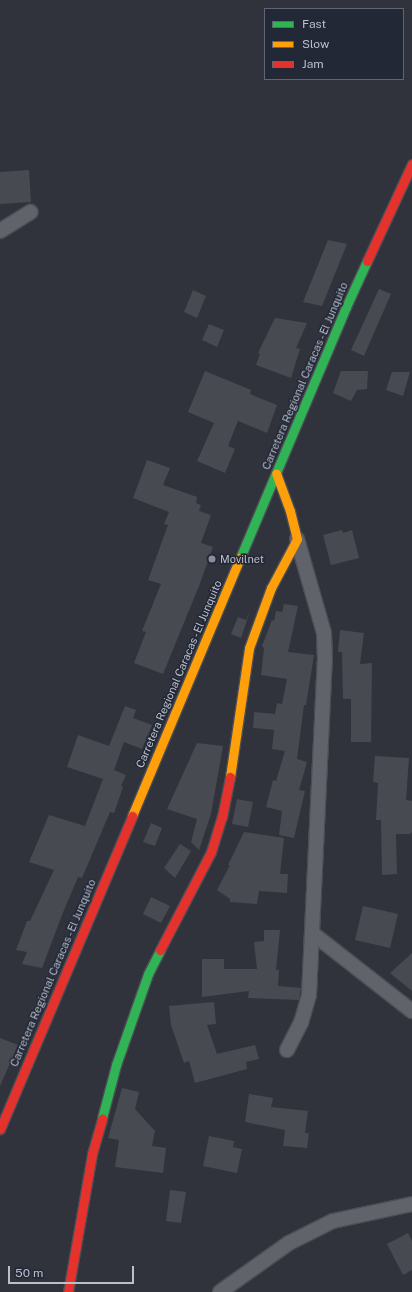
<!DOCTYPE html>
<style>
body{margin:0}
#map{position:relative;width:412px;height:1292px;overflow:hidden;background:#30333c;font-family:"Public Sans",sans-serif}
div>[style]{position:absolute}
.building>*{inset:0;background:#484a52}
.roads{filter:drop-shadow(1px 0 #4c4e55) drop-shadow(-1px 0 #4c4e55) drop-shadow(0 1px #4c4e55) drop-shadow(0 -1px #4c4e55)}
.street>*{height:14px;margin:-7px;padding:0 7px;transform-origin:7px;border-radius:7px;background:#60636a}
.fast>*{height:9px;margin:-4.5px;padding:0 4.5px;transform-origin:4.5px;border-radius:4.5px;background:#30b455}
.slow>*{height:9px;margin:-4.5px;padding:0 4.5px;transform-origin:4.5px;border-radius:4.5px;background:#ff9f0a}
.jam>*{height:9px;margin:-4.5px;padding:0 4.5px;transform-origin:4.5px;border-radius:4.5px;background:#e5322d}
.dots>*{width:11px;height:11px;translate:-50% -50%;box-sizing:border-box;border:2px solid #232837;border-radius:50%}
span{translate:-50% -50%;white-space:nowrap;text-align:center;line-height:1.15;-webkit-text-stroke:3px #232837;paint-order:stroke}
.street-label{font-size:11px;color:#bbbfcc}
.poi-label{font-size:11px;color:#bbbfcc}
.left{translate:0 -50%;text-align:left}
.legend{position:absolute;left:264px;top:8px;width:140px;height:72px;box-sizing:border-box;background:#232837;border:1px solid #606473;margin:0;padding:5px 7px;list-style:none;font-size:12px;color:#bbbfcc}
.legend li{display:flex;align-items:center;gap:8px;height:20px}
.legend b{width:20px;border:1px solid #606473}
.scale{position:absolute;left:8px;top:1266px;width:126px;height:18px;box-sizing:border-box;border:2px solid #bbbfcc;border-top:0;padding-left:5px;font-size:12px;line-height:14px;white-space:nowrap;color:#bbbfcc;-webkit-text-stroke:3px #232837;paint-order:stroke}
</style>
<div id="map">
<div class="building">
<i style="clip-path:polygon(29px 170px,31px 202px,0 204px,0 172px)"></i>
<i style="clip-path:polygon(328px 240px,347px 244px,322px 306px,303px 302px)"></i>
<i style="clip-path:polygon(379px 289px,391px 294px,364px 356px,351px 350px)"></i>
<i style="clip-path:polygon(193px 290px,206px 296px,197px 318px,184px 312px)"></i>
<i style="clip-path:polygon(275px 318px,307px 323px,296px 348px,300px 349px,291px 378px,256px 365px,260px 354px,258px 353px)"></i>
<i style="clip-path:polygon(209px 324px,224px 330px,217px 347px,202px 340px)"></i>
<i style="clip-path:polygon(205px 371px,251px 390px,250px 394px,277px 405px,267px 433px,238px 421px,228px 446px,235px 449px,225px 473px,197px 461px,214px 423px,188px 412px)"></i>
<i style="clip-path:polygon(341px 371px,368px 371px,367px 389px,357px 390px,351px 401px,333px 393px)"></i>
<i style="clip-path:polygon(392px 372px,410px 372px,403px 396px,386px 390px)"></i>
<i style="clip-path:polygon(147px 460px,170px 468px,163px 485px,197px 497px,196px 503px,201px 505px,199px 511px,211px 515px,201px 543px,213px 547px,199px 586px,163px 674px,134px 663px,146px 632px,142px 631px,161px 584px,148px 580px,168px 525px,164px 524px,169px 512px,133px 498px)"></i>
<i style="clip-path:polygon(342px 530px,343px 533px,352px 530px,359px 558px,331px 565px,323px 535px)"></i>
<i style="clip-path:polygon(284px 604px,298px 606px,288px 652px,314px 655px,306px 705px,304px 705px,297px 759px,307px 762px,299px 790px,305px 791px,294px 838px,279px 835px,282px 811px,266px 807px,273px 780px,276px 781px,285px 751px,272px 749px,274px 730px,253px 728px,254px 712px,275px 714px,277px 703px,282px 704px,287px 679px,261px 675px,264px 648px,262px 646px,272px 620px,274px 621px,276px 611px,282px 612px)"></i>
<i style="clip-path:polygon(250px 611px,241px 638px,231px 634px,238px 617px,246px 620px)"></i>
<i style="clip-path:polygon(340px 630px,364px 633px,360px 664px,372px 663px,371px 742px,351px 742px,351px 699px,343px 699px,342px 652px,338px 652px)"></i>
<i style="clip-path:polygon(125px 706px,136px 710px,133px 718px,152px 725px,142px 749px,124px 742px,114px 770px,126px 775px,121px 786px,123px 787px,114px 813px,110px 812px,82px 878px,78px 877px,62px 915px,42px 968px,22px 964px,27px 952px,16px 950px,27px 921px,30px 921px,54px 870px,29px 862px,49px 815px,85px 826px,103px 779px,67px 767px,78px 735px,109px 746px)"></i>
<i style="clip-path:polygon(197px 743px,223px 746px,211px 814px,199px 850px,191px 842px,197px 819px,167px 809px)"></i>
<i style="clip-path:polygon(375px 756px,409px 758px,406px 800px,412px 801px,412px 832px,410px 834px,396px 834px,397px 874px,382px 875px,381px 820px,376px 820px,378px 783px,373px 782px)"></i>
<i style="clip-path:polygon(237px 799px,253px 802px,248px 827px,232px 824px)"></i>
<i style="clip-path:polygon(151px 823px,162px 828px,155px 846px,143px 842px)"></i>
<i style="clip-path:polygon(244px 832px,284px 838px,280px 874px,288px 874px,287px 893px,259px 891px,257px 904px,230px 902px,230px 899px,217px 890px,230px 865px,228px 865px)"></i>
<i style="clip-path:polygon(180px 844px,191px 851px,175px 878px,164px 868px)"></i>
<i style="clip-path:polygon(151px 897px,170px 906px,161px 923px,143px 914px)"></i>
<i style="clip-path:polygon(363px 906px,398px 914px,390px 948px,355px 940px)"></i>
<i style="clip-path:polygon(264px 930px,280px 930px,276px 970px,279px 970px,278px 986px,301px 988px,299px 1000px,248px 998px,249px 991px,202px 997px,202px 959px,224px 959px,224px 969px,257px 969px,254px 942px,264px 941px)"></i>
<i style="clip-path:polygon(412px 953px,412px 991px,390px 973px)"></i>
<i style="clip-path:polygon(214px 1002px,216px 1024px,207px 1025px,217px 1054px,255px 1045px,259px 1059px,246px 1062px,247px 1069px,195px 1083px,189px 1061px,184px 1063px,171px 1025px,169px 1006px)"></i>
<i style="clip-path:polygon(0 1038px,18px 1045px,0 1086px)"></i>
<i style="clip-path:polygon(122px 1088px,139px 1092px,135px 1109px,155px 1131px,152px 1146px,166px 1148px,163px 1173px,115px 1167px,119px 1140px,108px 1138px)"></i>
<i style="clip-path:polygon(249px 1094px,273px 1098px,271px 1107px,308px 1111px,305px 1133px,309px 1133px,307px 1148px,283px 1146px,285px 1130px,245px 1122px)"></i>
<i style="clip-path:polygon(209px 1136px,234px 1141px,233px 1147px,242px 1149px,237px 1173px,203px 1166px)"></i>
<i style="clip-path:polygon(170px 1190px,186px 1192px,181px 1223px,166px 1221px)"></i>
<i style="clip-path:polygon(408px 1233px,412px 1241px,412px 1270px,403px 1275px,387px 1244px)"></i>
</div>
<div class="roads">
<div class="street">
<i style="left:0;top:231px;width:36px;rotate:-32deg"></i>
<i style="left:312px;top:933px;width:127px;rotate:38deg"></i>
<i style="left:287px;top:1050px;width:30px;rotate:-63deg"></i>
<i style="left:301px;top:1023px;width:29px;rotate:-74deg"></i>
<i style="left:309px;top:995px;width:334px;rotate:-87.3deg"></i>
<i style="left:325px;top:661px;width:28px;rotate:-92deg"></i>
<i style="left:324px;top:633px;width:98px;rotate:-106deg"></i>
<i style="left:220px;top:1292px;width:85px;rotate:-35.4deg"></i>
<i style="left:289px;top:1243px;width:49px;rotate:-26.6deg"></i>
<i style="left:333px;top:1221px;width:81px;rotate:-12.1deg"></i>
</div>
<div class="fast">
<i style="left:240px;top:558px;width:272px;rotate:-67.1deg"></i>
<i style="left:346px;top:307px;width:51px;rotate:-65.5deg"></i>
<i style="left:102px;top:1118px;width:55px;rotate:-75.2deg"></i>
<i style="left:116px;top:1065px;width:96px;rotate:-70.6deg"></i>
<i style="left:148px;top:974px;width:27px;rotate:-63deg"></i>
</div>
<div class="slow">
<i style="left:230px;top:777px;width:130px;rotate:-81.6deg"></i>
<i style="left:249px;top:648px;width:64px;rotate:-69.9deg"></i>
<i style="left:271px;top:588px;width:55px;rotate:-62deg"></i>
<i style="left:297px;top:539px;width:29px;rotate:-104deg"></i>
<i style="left:290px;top:511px;width:40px;rotate:-110.2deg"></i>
<i style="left:132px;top:816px;width:280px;rotate:-67.3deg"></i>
</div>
<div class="jam">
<i style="left:367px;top:261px;width:107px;rotate:-65.1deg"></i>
<i style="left:160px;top:950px;width:110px;rotate:-62.5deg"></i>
<i style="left:211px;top:852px;width:37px;rotate:-73deg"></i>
<i style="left:222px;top:817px;width:41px;rotate:-78.7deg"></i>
<i style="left:0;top:1129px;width:340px;rotate:-67.1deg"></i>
<i style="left:68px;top:1292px;width:140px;rotate:-80.1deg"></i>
<i style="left:92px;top:1154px;width:37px;rotate:-74deg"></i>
</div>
</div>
<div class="dots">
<i style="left:212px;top:559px;background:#8a8e9a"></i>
</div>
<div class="street-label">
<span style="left:305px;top:376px;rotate:-67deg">Carretera Regional Caracas - El Junquito</span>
<span style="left:179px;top:674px;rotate:-67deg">Carretera Regional Caracas - El Junquito</span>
<span style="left:53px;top:973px;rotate:-67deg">Carretera Regional Caracas - El Junquito</span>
</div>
<div class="poi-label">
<span class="left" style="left:220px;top:559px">Movilnet</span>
</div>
<ul class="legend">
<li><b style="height:5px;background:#30b455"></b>Fast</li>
<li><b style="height:5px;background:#ff9f0a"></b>Slow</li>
<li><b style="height:5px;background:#e5322d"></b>Jam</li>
</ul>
<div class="scale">50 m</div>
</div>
